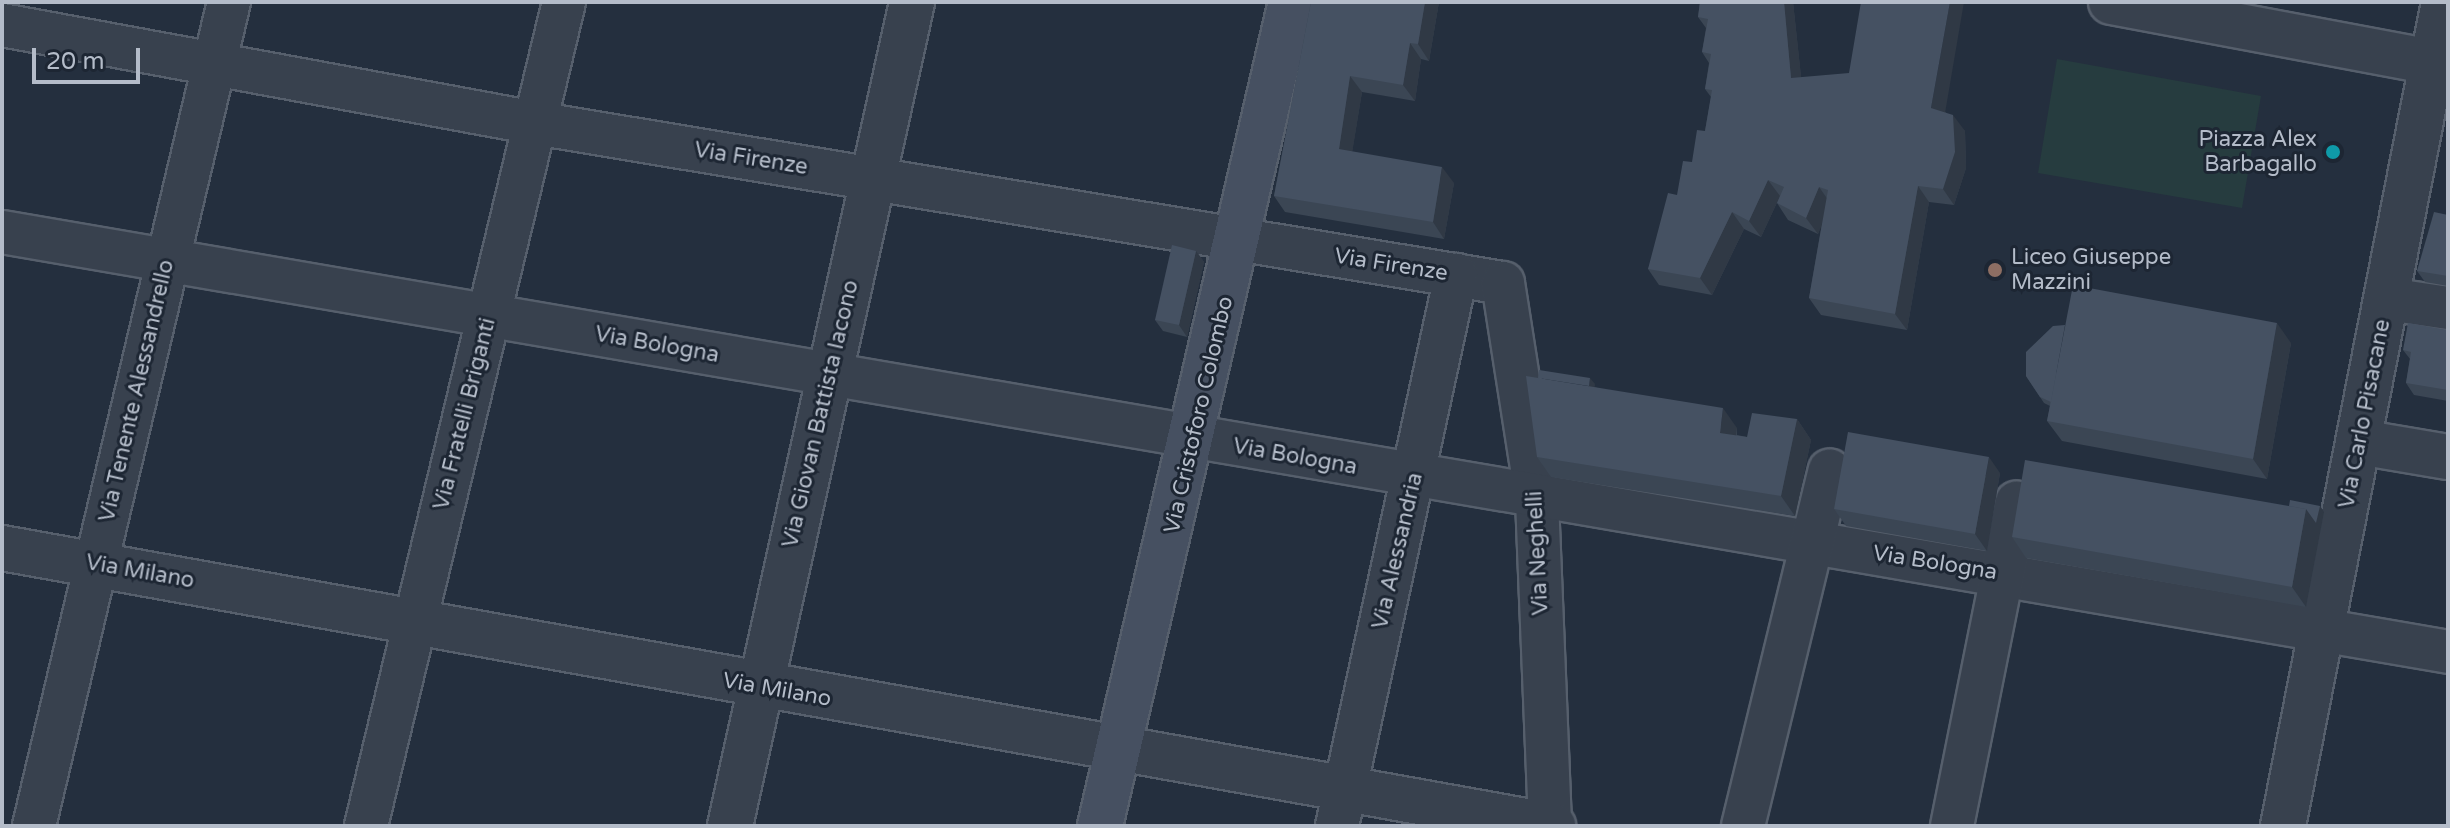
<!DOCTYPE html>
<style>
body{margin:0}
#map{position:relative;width:2450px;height:828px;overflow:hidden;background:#242f3e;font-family:"Varela Round",sans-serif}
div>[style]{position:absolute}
.green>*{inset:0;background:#263c3f}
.roads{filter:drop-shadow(2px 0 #565f6c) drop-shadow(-2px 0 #565f6c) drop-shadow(0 2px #565f6c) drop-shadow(0 -2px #565f6c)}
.minor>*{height:42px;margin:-21px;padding:0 21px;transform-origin:21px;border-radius:21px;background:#38414e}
.tertiary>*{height:44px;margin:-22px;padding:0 22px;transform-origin:22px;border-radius:22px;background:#38414e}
.secondary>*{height:44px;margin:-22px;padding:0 22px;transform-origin:22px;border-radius:22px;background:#465061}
.wall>*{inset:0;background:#3b4654}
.shaded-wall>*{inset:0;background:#303945}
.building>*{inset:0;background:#455162}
.dots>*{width:22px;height:22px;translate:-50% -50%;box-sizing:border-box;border:4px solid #1d2633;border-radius:50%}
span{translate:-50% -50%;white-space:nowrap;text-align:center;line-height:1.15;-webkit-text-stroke:6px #1d2633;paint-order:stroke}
.poi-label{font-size:22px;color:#b4bcc9}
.right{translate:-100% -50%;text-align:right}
.left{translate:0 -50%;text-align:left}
.street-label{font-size:22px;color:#b4bcc9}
.frame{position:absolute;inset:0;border:4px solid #b4bcc9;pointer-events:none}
.scale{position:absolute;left:32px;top:48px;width:108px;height:36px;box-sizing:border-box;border:4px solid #b4bcc9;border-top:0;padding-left:10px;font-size:24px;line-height:28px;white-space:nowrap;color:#b4bcc9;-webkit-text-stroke:6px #1d2633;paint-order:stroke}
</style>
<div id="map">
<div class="green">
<i style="clip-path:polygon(2057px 59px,2261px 96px,2242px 208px,2038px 173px)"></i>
</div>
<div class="roads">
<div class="minor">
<i style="left:2px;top:25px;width:542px;rotate:10.42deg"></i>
<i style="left:535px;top:123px;width:981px;rotate:9.39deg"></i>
<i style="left:1503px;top:283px;width:220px;rotate:81.1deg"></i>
<i style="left:1537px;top:500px;width:326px;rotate:87.7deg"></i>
<i style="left:2px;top:232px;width:2482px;rotate:9.74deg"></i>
<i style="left:2387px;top:299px;width:62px;rotate:8.4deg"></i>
<i style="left:34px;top:826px;width:847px;rotate:-76.69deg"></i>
<i style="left:366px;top:826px;width:847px;rotate:-76.49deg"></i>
<i style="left:1337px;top:826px;width:564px;rotate:-77.81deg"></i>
<i style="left:1743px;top:826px;width:366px;rotate:-76.3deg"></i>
<i style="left:1952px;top:826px;width:330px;rotate:-78.7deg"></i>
</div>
<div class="tertiary">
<i style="left:2111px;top:2px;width:343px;rotate:10.6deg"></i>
<i style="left:2359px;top:442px;width:90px;rotate:9.6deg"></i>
<i style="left:2px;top:548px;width:1576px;rotate:10.16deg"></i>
<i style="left:730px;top:826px;width:844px;rotate:-77.54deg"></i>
<i style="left:2283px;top:826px;width:840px;rotate:-78.94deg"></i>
</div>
<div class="secondary">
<i style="left:1100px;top:826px;width:846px;rotate:-76.95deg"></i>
</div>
</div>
<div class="wall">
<i style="clip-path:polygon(1311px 2px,1439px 2px,1429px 61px,1421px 59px,1415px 101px,1362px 92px,1352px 152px,1454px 183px,1444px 239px,1285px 212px,1274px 196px)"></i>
<i style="clip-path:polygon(1700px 2px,1793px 2px,1801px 77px,1945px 112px,1965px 131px,1966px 168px,1954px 205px,1929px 202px,1907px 330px,1821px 315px,1809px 298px,1822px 223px,1818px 234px,1788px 220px,1777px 203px,1780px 196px,1761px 237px,1744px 229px,1712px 295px,1659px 285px,1648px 269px,1705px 131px,1711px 97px,1705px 89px,1709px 63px,1702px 52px,1706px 28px,1698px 17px)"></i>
<i style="clip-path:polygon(2448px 215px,2448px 286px,2425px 282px,2417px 271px)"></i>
<i style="clip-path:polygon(1196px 251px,1204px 262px,1187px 337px,1163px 331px,1155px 320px)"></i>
<i style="clip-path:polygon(2448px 330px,2448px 401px,2414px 395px,2406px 383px,2410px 359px,2403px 350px)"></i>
<i style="clip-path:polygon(2291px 343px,2267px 479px,2062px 441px,2047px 421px,2050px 406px,2044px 403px,2026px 376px)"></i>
<i style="clip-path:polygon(1595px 384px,1594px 387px,1737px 428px,1737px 435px,1747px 437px,1797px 419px,1811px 440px,1795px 516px,1551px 477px,1537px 457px)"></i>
<i style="clip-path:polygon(2000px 473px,1987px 551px,1846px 526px,1834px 509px)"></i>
<i style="clip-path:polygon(2289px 506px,2320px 506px,2324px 512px,2306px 607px,2026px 558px,2012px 537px)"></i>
</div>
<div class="shaded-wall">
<i style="clip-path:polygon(1425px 2px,1439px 2px,1429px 61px,1418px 44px)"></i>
<i style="clip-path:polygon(1784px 2px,1793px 2px,1803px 95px,1791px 78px)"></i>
<i style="clip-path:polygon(1950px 2px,1964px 2px,1943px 125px,1931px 108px)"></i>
<i style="clip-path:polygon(1410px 43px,1421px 59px,1415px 101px,1403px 85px)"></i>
<i style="clip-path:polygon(1350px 76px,1362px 92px,1350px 166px,1339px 149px)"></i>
<i style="clip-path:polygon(1953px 115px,1965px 131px,1966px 168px,1954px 205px,1943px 189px)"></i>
<i style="clip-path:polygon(1442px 167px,1454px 183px,1444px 239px,1433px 222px)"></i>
<i style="clip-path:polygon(1768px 180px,1780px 196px,1761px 237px,1749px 221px)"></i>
<i style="clip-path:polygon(1918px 186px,1929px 202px,1907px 330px,1895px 314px)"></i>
<i style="clip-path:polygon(1819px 187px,1831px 204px,1818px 234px,1806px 218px)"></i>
<i style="clip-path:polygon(1732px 212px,1744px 229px,1712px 295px,1700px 278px)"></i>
<i style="clip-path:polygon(1196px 251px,1204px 262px,1187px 337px,1179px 325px)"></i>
<i style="clip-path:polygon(2277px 323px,2291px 343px,2267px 479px,2253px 459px)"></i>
<i style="clip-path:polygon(1590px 378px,1595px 384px,1591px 405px,1587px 399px)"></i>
<i style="clip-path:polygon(1723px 408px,1737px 428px,1734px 453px,1720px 433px)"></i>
<i style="clip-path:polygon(1797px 419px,1811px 440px,1795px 516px,1781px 496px)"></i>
<i style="clip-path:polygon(1989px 457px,2000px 473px,1987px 551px,1975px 534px)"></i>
<i style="clip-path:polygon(2320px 506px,2324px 512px,2306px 607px,2292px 587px,2306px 509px)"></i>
</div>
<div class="building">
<i style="clip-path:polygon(1311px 2px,1425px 2px,1418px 44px,1410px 43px,1403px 85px,1350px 76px,1339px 149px,1442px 167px,1433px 222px,1274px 196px)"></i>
<i style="clip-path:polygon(1700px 2px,1784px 2px,1791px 78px,1849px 73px,1861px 2px,1950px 2px,1931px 108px,1953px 115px,1955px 152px,1943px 189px,1918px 186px,1895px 314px,1809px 298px,1828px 190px,1819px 187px,1806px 218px,1777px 203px,1784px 187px,1768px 180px,1749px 221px,1732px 212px,1700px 278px,1648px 269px,1668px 193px,1677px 195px,1683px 161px,1692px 162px,1697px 130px,1705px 131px,1712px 90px,1705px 89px,1711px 54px,1702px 52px,1708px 19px,1698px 17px)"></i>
<i style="clip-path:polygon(2434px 212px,2448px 215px,2448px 276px,2417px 271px)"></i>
<i style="clip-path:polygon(1172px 245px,1196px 251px,1179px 325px,1155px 320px)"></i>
<i style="clip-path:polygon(2073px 285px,2277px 323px,2253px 459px,2047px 421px)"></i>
<i style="clip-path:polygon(2408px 323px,2448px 330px,2448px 390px,2406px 383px,2411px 352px,2403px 350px)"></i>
<i style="clip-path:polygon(2065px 325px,2051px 402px,2040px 397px,2026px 376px,2026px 352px,2053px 326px)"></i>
<i style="clip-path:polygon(1539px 370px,1590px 378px,1589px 386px,1538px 378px)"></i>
<i style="clip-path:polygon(1526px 376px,1723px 408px,1720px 433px,1747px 437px,1752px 413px,1797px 419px,1781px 496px,1537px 457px)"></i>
<i style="clip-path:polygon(1848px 432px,1989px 457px,1975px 534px,1834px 509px)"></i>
<i style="clip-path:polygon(2025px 460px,2306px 509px,2292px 587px,2012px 537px)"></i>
<i style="clip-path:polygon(2290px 500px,2320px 506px,2316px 523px,2306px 509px,2289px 506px)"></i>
</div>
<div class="dots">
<i style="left:2333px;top:152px;background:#0f9aa8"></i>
<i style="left:1995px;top:270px;background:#8d6e63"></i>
</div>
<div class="poi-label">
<span class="right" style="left:2317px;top:152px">Piazza Alex<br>Barbagallo</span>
<span class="left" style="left:2011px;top:270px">Liceo Giuseppe<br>Mazzini</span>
</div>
<div class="street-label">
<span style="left:751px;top:159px;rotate:9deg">Via Firenze</span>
<span style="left:1391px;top:265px;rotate:9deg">Via Firenze</span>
<span style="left:657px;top:345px;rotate:10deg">Via Bologna</span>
<span style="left:137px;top:391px;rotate:-77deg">Via Tenente Alessandrello</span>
<span style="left:465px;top:414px;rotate:-76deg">Via Fratelli Briganti</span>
<span style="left:821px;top:414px;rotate:-77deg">Via Giovan Battista Iacono</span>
<span style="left:2365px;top:414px;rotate:-79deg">Via Carlo Pisacane</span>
<span style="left:1199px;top:415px;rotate:-77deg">Via Cristoforo Colombo</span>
<span style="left:1295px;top:457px;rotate:10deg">Via Bologna</span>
<span style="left:1398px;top:551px;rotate:-77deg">Via Alessandria</span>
<span style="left:1538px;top:553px;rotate:-93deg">Via Neghelli</span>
<span style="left:1935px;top:563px;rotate:9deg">Via Bologna</span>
<span style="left:140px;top:572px;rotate:10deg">Via Milano</span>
<span style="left:777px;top:690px;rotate:10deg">Via Milano</span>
</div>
<div class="frame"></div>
<div class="scale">20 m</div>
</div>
